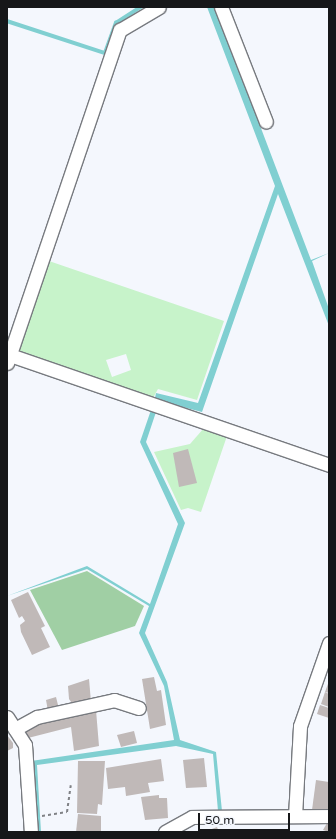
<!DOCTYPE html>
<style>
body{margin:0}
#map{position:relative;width:336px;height:839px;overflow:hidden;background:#f4f7fd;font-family:"Varela Round",sans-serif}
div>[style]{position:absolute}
.green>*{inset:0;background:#c7f3ca}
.forest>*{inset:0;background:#a0cfa4}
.water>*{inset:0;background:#80cfd1}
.stream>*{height:3.5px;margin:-1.75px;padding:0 1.75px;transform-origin:1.75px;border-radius:1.75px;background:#80cfd1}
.building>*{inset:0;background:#c0b9b8}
.path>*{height:2px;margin-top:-1px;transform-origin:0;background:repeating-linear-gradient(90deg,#818387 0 3px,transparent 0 6px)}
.roads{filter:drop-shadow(1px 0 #777a7f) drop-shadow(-1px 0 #777a7f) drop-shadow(0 1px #777a7f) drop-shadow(0 -1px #777a7f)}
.minor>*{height:13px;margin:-6.5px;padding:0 6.5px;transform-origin:6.5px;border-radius:6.5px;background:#fff}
span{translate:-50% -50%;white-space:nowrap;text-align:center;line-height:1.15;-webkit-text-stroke:3px #f4f7fd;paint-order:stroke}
.frame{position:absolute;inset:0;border:8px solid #161719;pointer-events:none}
.scale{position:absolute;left:198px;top:813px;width:92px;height:18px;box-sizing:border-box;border:2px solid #161719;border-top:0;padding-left:5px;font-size:12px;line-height:14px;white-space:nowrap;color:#161719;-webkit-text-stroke:3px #f4f7fd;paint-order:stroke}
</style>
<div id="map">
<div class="green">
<i style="clip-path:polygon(evenodd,49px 261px,224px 321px,197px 400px,158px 389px,153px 398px,19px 351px,49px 261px,126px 354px,131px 370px,112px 377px,106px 360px,126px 354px)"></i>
<i style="clip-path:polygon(204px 428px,227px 436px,201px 512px,188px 508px,181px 510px,154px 452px,190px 444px)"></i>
</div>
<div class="forest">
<i style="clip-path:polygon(87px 571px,144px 606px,135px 626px,62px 650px,30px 590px)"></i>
</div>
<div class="water">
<i style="clip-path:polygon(207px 7px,215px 7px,311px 260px,329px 253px,312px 261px,329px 309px,329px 326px,278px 194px,202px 412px,159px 401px,155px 398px,156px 393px,198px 403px,275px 186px)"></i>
<i style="clip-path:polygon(151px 410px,156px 412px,146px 442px,185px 523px,145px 633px,167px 682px,180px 740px,216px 752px,222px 811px,218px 811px,213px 754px,176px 746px,37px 765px,41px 832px,35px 832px,31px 761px,174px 740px,164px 686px,139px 633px,149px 606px,87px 569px,7px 596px,87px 566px,150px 604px,178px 524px,140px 442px)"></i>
</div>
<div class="stream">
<i style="left:7px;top:21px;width:103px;rotate:18.1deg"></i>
<i style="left:105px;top:53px;width:32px;rotate:-70deg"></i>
<i style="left:116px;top:23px;width:30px;rotate:-33deg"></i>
</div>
<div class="building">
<i style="clip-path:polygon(188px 449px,197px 483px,179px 487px,173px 453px)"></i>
<i style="clip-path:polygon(28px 592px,45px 626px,41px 628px,50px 647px,32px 655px,21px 632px,20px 625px,25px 621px,22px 616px,19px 618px,11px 600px)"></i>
<i style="clip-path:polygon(154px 677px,157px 691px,161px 690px,166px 725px,150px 729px,142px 679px)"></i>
<i style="clip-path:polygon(89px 679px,91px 702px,74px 706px,69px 699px,68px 686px)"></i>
<i style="clip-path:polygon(329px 681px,329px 693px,325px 692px)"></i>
<i style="clip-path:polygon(325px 692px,329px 694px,329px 707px,321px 704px)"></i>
<i style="clip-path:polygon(56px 697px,59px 709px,48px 711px,46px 700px)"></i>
<i style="clip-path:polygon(320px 705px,329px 708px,329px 718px,317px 714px)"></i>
<i style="clip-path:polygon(96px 710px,99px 746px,74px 751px,71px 727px,28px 738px,24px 731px,43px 719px,49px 721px)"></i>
<i style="clip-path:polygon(134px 731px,137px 743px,121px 747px,117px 735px)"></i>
<i style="clip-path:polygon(7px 735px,13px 743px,13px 748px,7px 751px)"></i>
<i style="clip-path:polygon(204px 758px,207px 787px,186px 788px,183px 760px)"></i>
<i style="clip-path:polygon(161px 759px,164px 781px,148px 783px,150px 792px,126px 796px,125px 787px,108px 789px,106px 768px)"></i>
<i style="clip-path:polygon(78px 761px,105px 761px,102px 805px,98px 804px,97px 814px,77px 813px)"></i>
<i style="clip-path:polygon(316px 780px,329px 782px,329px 811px,312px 810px)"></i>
<i style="clip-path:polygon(159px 795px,159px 798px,167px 798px,168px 818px,145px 820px,141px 797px)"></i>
<i style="clip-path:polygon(78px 814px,101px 816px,101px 832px,76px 832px)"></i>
<i style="clip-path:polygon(327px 823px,329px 823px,329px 832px,323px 830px)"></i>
<i style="clip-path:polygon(217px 827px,219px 832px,204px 832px)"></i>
</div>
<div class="path">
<i style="left:42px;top:816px;width:25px;rotate:-9deg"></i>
<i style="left:67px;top:812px;width:27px;rotate:-82deg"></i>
</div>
<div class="roads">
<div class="minor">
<i style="left:221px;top:7px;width:123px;rotate:68.6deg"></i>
<i style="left:7px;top:354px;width:341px;rotate:19deg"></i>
<i style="left:7px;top:363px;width:352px;rotate:-71.3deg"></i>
<i style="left:120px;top:30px;width:45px;rotate:-30.5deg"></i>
<i style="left:7px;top:717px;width:33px;rotate:57deg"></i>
<i style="left:25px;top:745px;width:87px;rotate:86.1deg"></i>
<i style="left:15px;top:729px;width:25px;rotate:-29deg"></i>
<i style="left:37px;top:717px;width:79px;rotate:-12.4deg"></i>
<i style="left:114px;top:700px;width:26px;rotate:18deg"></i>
<i style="left:295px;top:816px;width:90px;rotate:-86.8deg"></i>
<i style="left:300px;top:726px;width:88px;rotate:-70.7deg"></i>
<i style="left:165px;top:832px;width:31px;rotate:-29deg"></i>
<i style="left:192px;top:817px;width:137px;rotate:-0.4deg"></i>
</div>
</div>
<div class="frame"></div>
<div class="scale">50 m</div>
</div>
